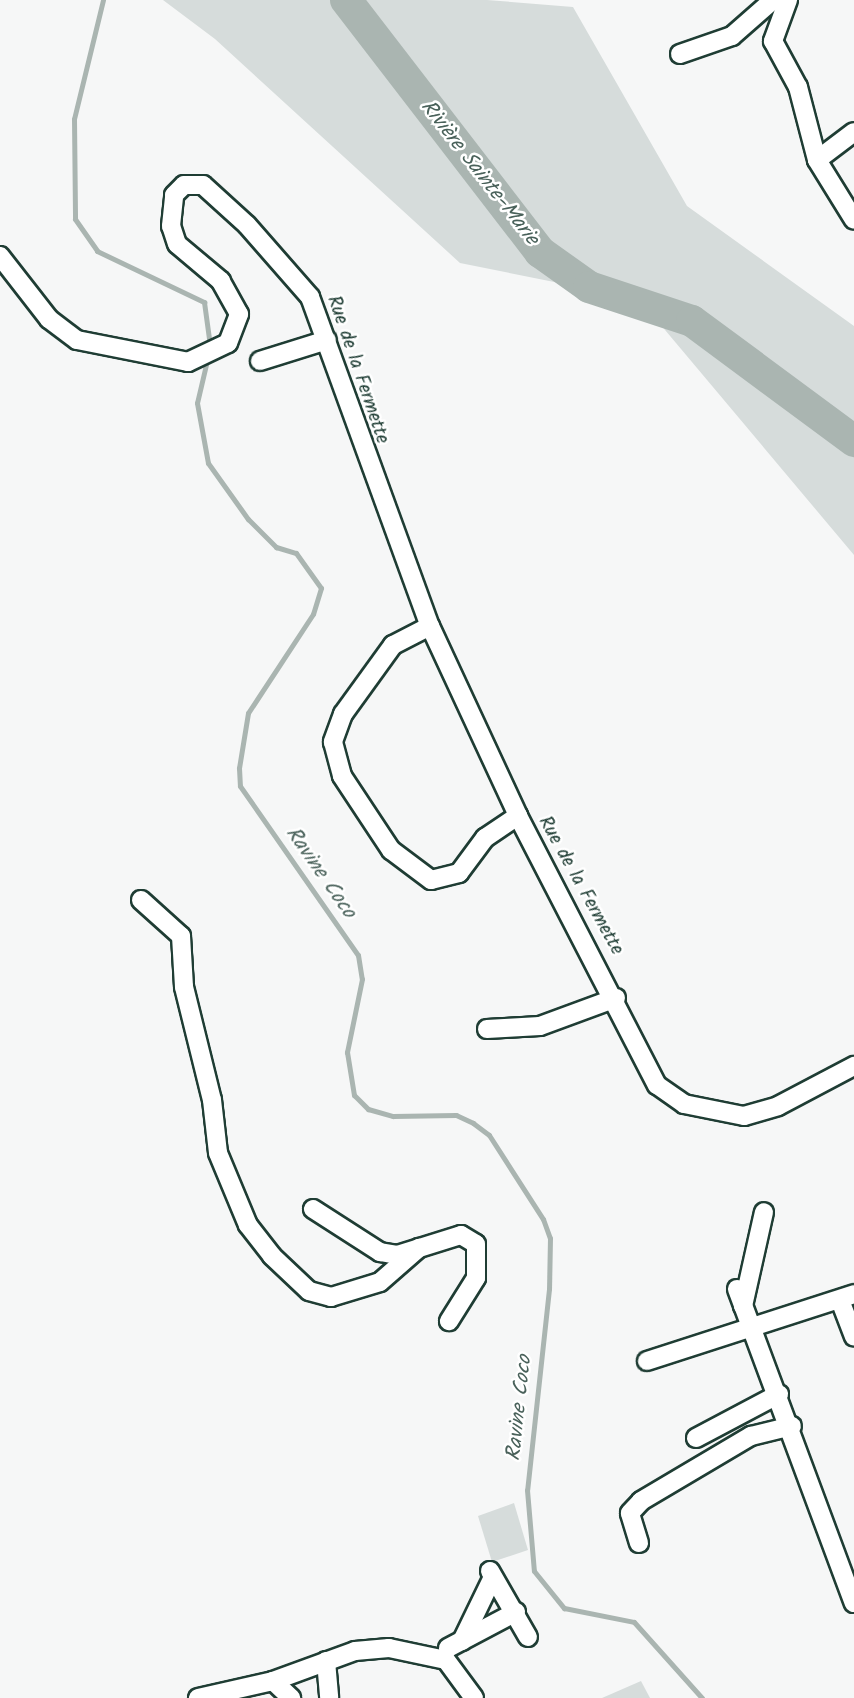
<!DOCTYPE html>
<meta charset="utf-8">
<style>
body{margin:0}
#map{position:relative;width:854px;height:1698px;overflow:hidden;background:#f6f7f7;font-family:Kalam,sans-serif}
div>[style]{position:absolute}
.green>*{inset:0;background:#d6dcdb}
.stream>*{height:5px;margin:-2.5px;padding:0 2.5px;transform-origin:2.5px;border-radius:2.5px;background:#aab5b1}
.river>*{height:32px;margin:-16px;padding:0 16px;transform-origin:16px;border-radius:16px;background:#aab5b1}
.roads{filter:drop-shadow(2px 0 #1f3d34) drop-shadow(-2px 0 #1f3d34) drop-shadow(0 2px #1f3d34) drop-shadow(0 -2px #1f3d34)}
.minor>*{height:18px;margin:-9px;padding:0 9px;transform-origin:9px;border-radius:9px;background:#fff}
span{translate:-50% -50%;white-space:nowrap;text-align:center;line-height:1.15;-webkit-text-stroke:5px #fff;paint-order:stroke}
.street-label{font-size:19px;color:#1f3d34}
.water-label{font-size:21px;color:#49615a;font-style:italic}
</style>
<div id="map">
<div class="green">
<i style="clip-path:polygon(163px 0,487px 0,573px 7px,687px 206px,854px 326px,854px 555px,639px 299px,460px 263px,215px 39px)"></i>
<i style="clip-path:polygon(514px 1503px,528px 1550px,492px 1562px,478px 1516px)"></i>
<i style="clip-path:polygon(641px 1681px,650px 1698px,602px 1698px)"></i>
</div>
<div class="stream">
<i style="left:103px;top:0;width:122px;rotate:103.7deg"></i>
<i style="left:74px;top:119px;width:100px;rotate:89.4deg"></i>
<i style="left:75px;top:219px;width:39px;rotate:55deg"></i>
<i style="left:97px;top:251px;width:119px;rotate:25.5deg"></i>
<i style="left:204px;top:302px;width:44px;rotate:82.2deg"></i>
<i style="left:208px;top:356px;width:48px;rotate:103.2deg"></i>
<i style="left:197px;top:403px;width:61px;rotate:79.6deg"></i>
<i style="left:208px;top:463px;width:69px;rotate:54.5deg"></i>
<i style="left:248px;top:519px;width:40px;rotate:45deg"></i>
<i style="left:276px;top:547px;width:21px;rotate:17deg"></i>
<i style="left:296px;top:553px;width:43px;rotate:54.5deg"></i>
<i style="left:321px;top:588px;width:27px;rotate:107deg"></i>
<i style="left:313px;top:614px;width:118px;rotate:123.3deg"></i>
<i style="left:248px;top:713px;width:56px;rotate:99.3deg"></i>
<i style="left:239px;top:768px;width:18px;rotate:87deg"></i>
<i style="left:240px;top:786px;width:206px;rotate:55.1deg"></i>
<i style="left:358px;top:955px;width:24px;rotate:81deg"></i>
<i style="left:362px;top:979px;width:75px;rotate:101.6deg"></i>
<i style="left:347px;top:1052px;width:44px;rotate:80.8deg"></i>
<i style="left:354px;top:1095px;width:20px;rotate:45deg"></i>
<i style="left:368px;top:1109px;width:26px;rotate:16deg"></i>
<i style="left:393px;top:1116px;width:63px;rotate:-0.9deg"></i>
<i style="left:456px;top:1115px;width:19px;rotate:25deg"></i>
<i style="left:473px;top:1123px;width:20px;rotate:37deg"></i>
<i style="left:489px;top:1135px;width:100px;rotate:57.3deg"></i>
<i style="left:543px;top:1219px;width:20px;rotate:70deg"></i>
<i style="left:550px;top:1238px;width:51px;rotate:91.1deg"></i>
<i style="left:549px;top:1289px;width:202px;rotate:96.2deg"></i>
<i style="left:527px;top:1490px;width:81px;rotate:85.1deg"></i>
<i style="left:534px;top:1571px;width:48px;rotate:51deg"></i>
<i style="left:564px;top:1608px;width:71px;rotate:11.3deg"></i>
<i style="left:634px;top:1622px;width:102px;rotate:48.2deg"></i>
</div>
<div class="river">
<i style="left:346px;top:0;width:318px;rotate:52.4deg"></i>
<i style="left:540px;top:252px;width:60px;rotate:35.5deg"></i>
<i style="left:589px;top:287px;width:108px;rotate:18.3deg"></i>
<i style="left:692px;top:321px;width:202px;rotate:36.5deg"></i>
</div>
<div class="roads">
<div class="minor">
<i style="left:788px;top:0;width:44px;rotate:110.1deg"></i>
<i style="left:773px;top:41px;width:52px;rotate:61.5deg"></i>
<i style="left:798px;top:87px;width:75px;rotate:75.4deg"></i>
<i style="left:817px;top:160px;width:70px;rotate:58.3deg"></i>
<i style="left:680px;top:54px;width:55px;rotate:-19.1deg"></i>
<i style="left:732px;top:36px;width:55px;rotate:-41.3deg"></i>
<i style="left:817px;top:160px;width:46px;rotate:-37.1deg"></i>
<i style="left:0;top:256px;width:80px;rotate:52.1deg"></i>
<i style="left:49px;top:319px;width:35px;rotate:37deg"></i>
<i style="left:77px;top:340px;width:113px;rotate:11.2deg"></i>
<i style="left:188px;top:362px;width:44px;rotate:-25.4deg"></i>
<i style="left:228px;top:343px;width:31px;rotate:-69deg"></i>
<i style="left:239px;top:314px;width:38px;rotate:-119deg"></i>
<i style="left:221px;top:281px;width:57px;rotate:-139.9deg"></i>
<i style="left:177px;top:244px;width:19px;rotate:-108deg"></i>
<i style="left:171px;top:226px;width:31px;rotate:-84deg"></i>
<i style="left:174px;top:195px;width:14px;rotate:-45deg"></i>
<i style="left:184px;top:185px;width:19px"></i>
<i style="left:203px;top:185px;width:59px;rotate:42.3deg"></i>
<i style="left:247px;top:225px;width:96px;rotate:48.8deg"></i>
<i style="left:310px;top:297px;width:350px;rotate:70deg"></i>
<i style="left:430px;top:626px;width:209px;rotate:65.1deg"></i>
<i style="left:518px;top:816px;width:303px;rotate:62.7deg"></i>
<i style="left:657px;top:1085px;width:33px;rotate:35deg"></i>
<i style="left:684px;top:1104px;width:61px;rotate:11.3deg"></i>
<i style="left:744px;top:1116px;width:35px;rotate:-16deg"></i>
<i style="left:778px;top:1106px;width:86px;rotate:-27.8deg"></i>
<i style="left:260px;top:361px;width:70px;rotate:-17.4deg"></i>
<i style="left:430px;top:626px;width:42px;rotate:152.8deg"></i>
<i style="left:393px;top:645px;width:85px;rotate:125.9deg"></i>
<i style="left:343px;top:714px;width:30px;rotate:110deg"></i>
<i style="left:333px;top:742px;width:35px;rotate:75deg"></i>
<i style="left:342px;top:776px;width:89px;rotate:56.5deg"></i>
<i style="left:391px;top:850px;width:50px;rotate:36.9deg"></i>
<i style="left:431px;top:880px;width:29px;rotate:-14deg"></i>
<i style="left:459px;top:873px;width:44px;rotate:-53.4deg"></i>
<i style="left:485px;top:838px;width:40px;rotate:-34deg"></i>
<i style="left:141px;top:900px;width:54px;rotate:42deg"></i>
<i style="left:181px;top:936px;width:51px;rotate:86.6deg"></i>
<i style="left:184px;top:987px;width:116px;rotate:76.1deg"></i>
<i style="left:212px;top:1100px;width:53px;rotate:83.5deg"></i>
<i style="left:218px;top:1153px;width:78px;rotate:67.4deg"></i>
<i style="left:248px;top:1225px;width:39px;rotate:52deg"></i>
<i style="left:272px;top:1256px;width:51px;rotate:43.4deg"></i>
<i style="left:309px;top:1291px;width:23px;rotate:15deg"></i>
<i style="left:331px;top:1297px;width:51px;rotate:-17deg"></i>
<i style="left:380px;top:1282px;width:52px;rotate:-41.1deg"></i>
<i style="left:487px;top:1029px;width:53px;rotate:-3.2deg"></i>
<i style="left:540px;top:1026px;width:81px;rotate:-20.2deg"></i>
<i style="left:313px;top:1209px;width:80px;rotate:32.7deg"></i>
<i style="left:380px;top:1252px;width:17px;rotate:10deg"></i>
<i style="left:397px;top:1255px;width:67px;rotate:-17.4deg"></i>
<i style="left:461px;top:1235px;width:17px;rotate:31deg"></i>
<i style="left:476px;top:1244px;width:34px;rotate:90deg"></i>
<i style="left:476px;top:1278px;width:51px;rotate:122.1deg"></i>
<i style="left:737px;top:1289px;width:335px;rotate:69.6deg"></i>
<i style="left:840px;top:1300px;width:39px;rotate:69deg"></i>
<i style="left:743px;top:1306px;width:96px;rotate:-77.4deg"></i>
<i style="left:647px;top:1361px;width:218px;rotate:-17.9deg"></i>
<i style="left:696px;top:1438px;width:94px;rotate:-27.9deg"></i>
<i style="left:639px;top:1543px;width:31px;rotate:-107deg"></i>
<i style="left:630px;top:1513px;width:16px;rotate:-47deg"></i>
<i style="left:641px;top:1501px;width:128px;rotate:-30.6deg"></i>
<i style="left:751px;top:1436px;width:42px;rotate:-13.7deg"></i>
<i style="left:490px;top:1571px;width:76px;rotate:60.1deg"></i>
<i style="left:462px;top:1641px;width:71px;rotate:-64.2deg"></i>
<i style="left:448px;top:1648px;width:77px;rotate:-27.9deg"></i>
<i style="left:326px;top:1661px;width:37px;rotate:85deg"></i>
<i style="left:273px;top:1681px;width:25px;rotate:43deg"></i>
<i style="left:198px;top:1698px;width:77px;rotate:-12.8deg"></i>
<i style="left:273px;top:1681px;width:87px;rotate:-20.1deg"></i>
<i style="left:355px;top:1651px;width:34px;rotate:-5deg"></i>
<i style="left:389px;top:1648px;width:58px;rotate:11.9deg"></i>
<i style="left:446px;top:1660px;width:47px;rotate:53.6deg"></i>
</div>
</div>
<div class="street-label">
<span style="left:357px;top:370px;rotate:71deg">Rue de la Fermette</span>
<span style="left:580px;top:886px;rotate:61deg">Rue de la Fermette</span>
</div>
<div class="water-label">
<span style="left:479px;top:173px;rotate:52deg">Rivière Sainte-Marie</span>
<span style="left:320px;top:873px;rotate:55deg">Ravine Coco</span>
<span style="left:520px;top:1408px;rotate:-84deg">Ravine Coco</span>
</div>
</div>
